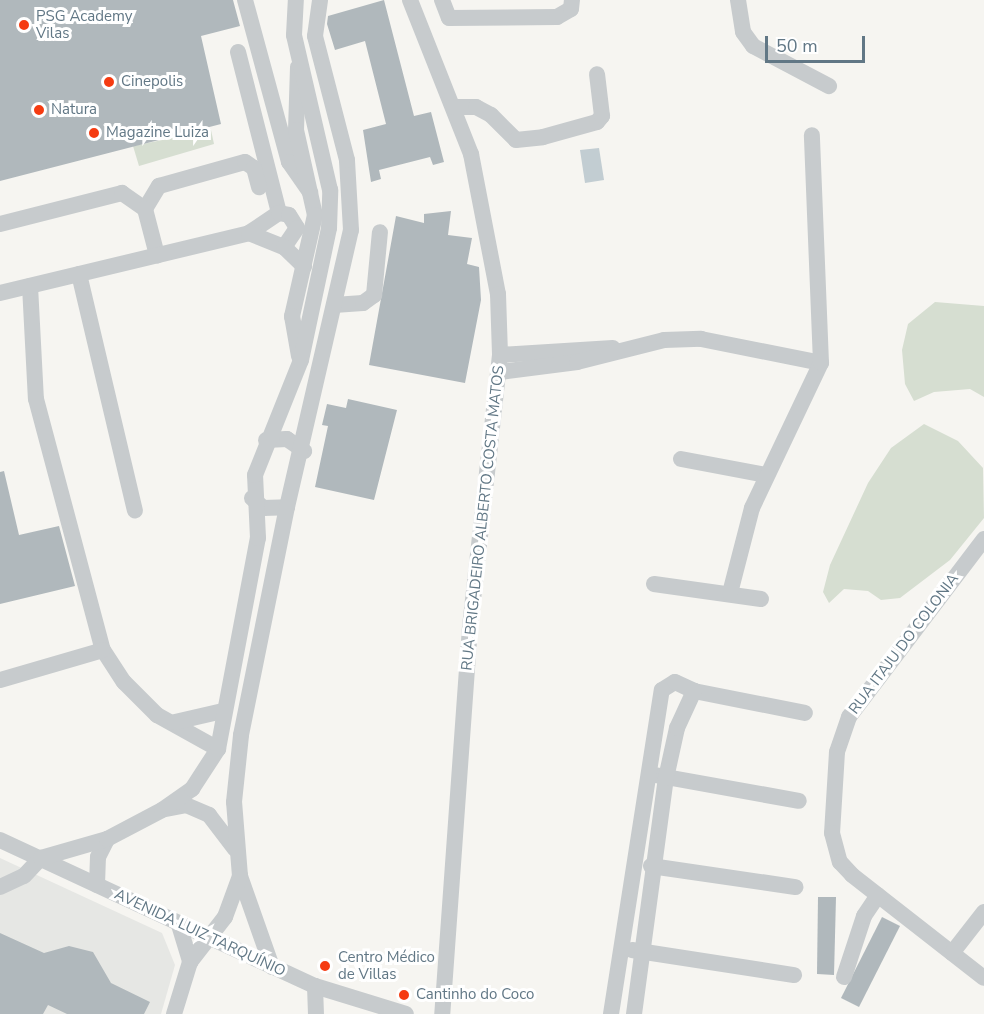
<!DOCTYPE html>
<meta charset="utf-8">
<style>
body{margin:0}
#map{position:relative;width:984px;height:1014px;overflow:hidden;background:#f6f5f1;font-family:"Nunito Sans",sans-serif}
div>[style]{position:absolute}
.built>*{inset:0;background:#e6e7e4}
.green>*{inset:0;background:#d6ded1}
.water>*{inset:0;background:#c2cdd2}
.building>*{inset:0;background:#b0b8bc}
.minor>*{height:16px;margin:-8px;padding:0 8px;transform-origin:8px;border-radius:8px;background:#c7cbcd}
.dots>*{width:16px;height:16px;translate:-50% -50%;box-sizing:border-box;border:3px solid #fff;border-radius:50%}
span{translate:-50% -50%;white-space:nowrap;text-align:center;line-height:1.15;-webkit-text-stroke:6px #fff;paint-order:stroke}
.poi-label{font-size:15px;color:#617785}
.left{translate:0 -50%;text-align:left}
.street-label{font-size:15px;color:#617785}
.scale{position:absolute;left:765px;top:36px;width:100px;height:27px;box-sizing:border-box;border:3px solid #617785;border-top:0;padding-left:8px;font-size:18px;line-height:21px;white-space:nowrap;color:#617785;-webkit-text-stroke:4px #fff;paint-order:stroke}
</style>
<div id="map">
<div class="built">
<i style="clip-path:polygon(0 858px,162px 933px,175px 965px,161px 1014px,0 1014px)"></i>
</div>
<div class="green">
<i style="clip-path:polygon(211px 130px,214px 144px,139px 166px,133px 146px)"></i>
<i style="clip-path:polygon(935px 302px,984px 306px,984px 397px,970px 389px,934px 392px,914px 401px,905px 384px,902px 350px,908px 324px)"></i>
<i style="clip-path:polygon(924px 424px,958px 441px,983px 468px,984px 518px,950px 560px,900px 598px,881px 600px,868px 591px,844px 589px,829px 603px,823px 592px,830px 565px,868px 483px,891px 448px)"></i>
</div>
<div class="water">
<i style="clip-path:polygon(599px 148px,604px 180px,585px 183px,580px 150px)"></i>
</div>
<div class="building">
<i style="clip-path:polygon(0 0,233px 0,240px 26px,201px 36px,221px 124px,0 181px)"></i>
<i style="clip-path:polygon(384px 0,414px 116px,431px 112px,444px 162px,433px 165px,430px 157px,379px 170px,381px 179px,371px 182px,363px 130px,386px 124px,365px 41px,335px 50px,327px 24px,328px 16px)"></i>
<i style="clip-path:polygon(451px 211px,448px 235px,472px 238px,467px 264px,479px 267px,481px 300px,465px 383px,369px 365px,396px 216px,424px 223px,424px 214px)"></i>
<i style="clip-path:polygon(348px 399px,397px 410px,374px 500px,315px 487px,328px 426px,322px 425px,327px 404px,346px 408px)"></i>
<i style="clip-path:polygon(4px 471px,19px 535px,59px 526px,75px 586px,0 604px,0 472px)"></i>
<i style="clip-path:polygon(818px 897px,836px 897px,834px 975px,817px 974px)"></i>
<i style="clip-path:polygon(882px 917px,900px 926px,859px 1007px,841px 998px)"></i>
<i style="clip-path:polygon(0 933px,44px 953px,69px 946px,93px 952px,111px 983px,150px 1002px,144px 1014px,67px 1014px,48px 1005px,43px 1014px,0 1014px)"></i>
</div>
<div class="minor">
<i style="left:245px;top:0;width:168px;rotate:74.8deg"></i>
<i style="left:289px;top:162px;width:37px;rotate:55deg"></i>
<i style="left:410px;top:0;width:166px;rotate:68.4deg"></i>
<i style="left:471px;top:154px;width:143px;rotate:79.1deg"></i>
<i style="left:498px;top:294px;width:61px;rotate:88.1deg"></i>
<i style="left:500px;top:355px;width:274px;rotate:96.3deg"></i>
<i style="left:470px;top:627px;width:388px;rotate:94.1deg"></i>
<i style="left:442px;top:0;width:19px;rotate:69deg"></i>
<i style="left:449px;top:18px;width:108px;rotate:-0.5deg"></i>
<i style="left:557px;top:17px;width:16px;rotate:-30deg"></i>
<i style="left:571px;top:9px;width:9px;rotate:-84deg"></i>
<i style="left:738px;top:0;width:32px;rotate:81deg"></i>
<i style="left:743px;top:32px;width:17px;rotate:54deg"></i>
<i style="left:753px;top:46px;width:86px;rotate:27.8deg"></i>
<i style="left:238px;top:52px;width:166px;rotate:75.7deg"></i>
<i style="left:298px;top:67px;width:63px;rotate:91.8deg"></i>
<i style="left:296px;top:130px;width:87px;rotate:77.4deg"></i>
<i style="left:315px;top:215px;width:104px;rotate:102.8deg"></i>
<i style="left:292px;top:316px;width:41px;rotate:80.1deg"></i>
<i style="left:454px;top:107px;width:22px"></i>
<i style="left:476px;top:107px;width:17px;rotate:28deg"></i>
<i style="left:491px;top:115px;width:35px;rotate:45deg"></i>
<i style="left:516px;top:140px;width:27px;rotate:-6deg"></i>
<i style="left:543px;top:137px;width:56px;rotate:-15.5deg"></i>
<i style="left:597px;top:122px;width:8px;rotate:-50deg"></i>
<i style="left:602px;top:116px;width:42px;rotate:-96.8deg"></i>
<i style="left:145px;top:209px;width:27px;rotate:-59deg"></i>
<i style="left:159px;top:186px;width:89px;rotate:-15.6deg"></i>
<i style="left:245px;top:162px;width:11px;rotate:34deg"></i>
<i style="left:254px;top:168px;width:20px;rotate:75deg"></i>
<i style="left:0;top:224px;width:126px;rotate:-14.3deg"></i>
<i style="left:122px;top:193px;width:28px;rotate:35deg"></i>
<i style="left:145px;top:209px;width:48px;rotate:75.4deg"></i>
<i style="left:249px;top:233px;width:36px;rotate:-34deg"></i>
<i style="left:279px;top:213px;width:10px;rotate:11deg"></i>
<i style="left:289px;top:215px;width:15px;rotate:58deg"></i>
<i style="left:297px;top:228px;width:23px;rotate:124deg"></i>
<i style="left:79px;top:274px;width:243px;rotate:76.7deg"></i>
<i style="left:30px;top:286px;width:113px;rotate:87deg"></i>
<i style="left:36px;top:399px;width:260px;rotate:75.1deg"></i>
<i style="left:103px;top:650px;width:38px;rotate:57deg"></i>
<i style="left:124px;top:682px;width:47px;rotate:45deg"></i>
<i style="left:157px;top:715px;width:70px;rotate:29.1deg"></i>
<i style="left:0;top:293px;width:256px;rotate:-13.5deg"></i>
<i style="left:249px;top:233px;width:38px;rotate:22deg"></i>
<i style="left:284px;top:247px;width:28px;rotate:44deg"></i>
<i style="left:334px;top:305px;width:29px;rotate:-4deg"></i>
<i style="left:363px;top:303px;width:14px;rotate:-36deg"></i>
<i style="left:374px;top:295px;width:63px;rotate:-84.6deg"></i>
<i style="left:500px;top:355px;width:113px;rotate:-3.5deg"></i>
<i style="left:500px;top:372px;width:78px;rotate:-7.4deg"></i>
<i style="left:577px;top:362px;width:90px;rotate:-14.2deg"></i>
<i style="left:664px;top:340px;width:37px;rotate:-2deg"></i>
<i style="left:701px;top:339px;width:122px;rotate:11.3deg"></i>
<i style="left:266px;top:440px;width:21px;rotate:-3deg"></i>
<i style="left:287px;top:439px;width:21px;rotate:35deg"></i>
<i style="left:681px;top:459px;width:86px;rotate:10.7deg"></i>
<i style="left:252px;top:498px;width:15px;rotate:42deg"></i>
<i style="left:263px;top:508px;width:24px;rotate:-2deg"></i>
<i style="left:984px;top:539px;width:223px;rotate:127.2deg"></i>
<i style="left:849px;top:717px;width:37px;rotate:109deg"></i>
<i style="left:837px;top:752px;width:81px;rotate:93.5deg"></i>
<i style="left:832px;top:833px;width:30px;rotate:75deg"></i>
<i style="left:840px;top:862px;width:18px;rotate:47deg"></i>
<i style="left:852px;top:875px;width:167px;rotate:38deg"></i>
<i style="left:654px;top:584px;width:108px;rotate:8deg"></i>
<i style="left:730px;top:593px;width:88px;rotate:-75.5deg"></i>
<i style="left:752px;top:508px;width:161px;rotate:-64.6deg"></i>
<i style="left:821px;top:363px;width:228px;rotate:-92.3deg"></i>
<i style="left:0;top:680px;width:107px;rotate:-16.2deg"></i>
<i style="left:175px;top:722px;width:49px;rotate:-12.9deg"></i>
<i style="left:655px;top:775px;width:146px;rotate:10.2deg"></i>
<i style="left:166px;top:809px;width:20px;rotate:-11deg"></i>
<i style="left:186px;top:805px;width:25px;rotate:23deg"></i>
<i style="left:209px;top:815px;width:43px;rotate:52.6deg"></i>
<i style="left:0;top:840px;width:347px;rotate:24.9deg"></i>
<i style="left:315px;top:986px;width:95px;rotate:17.1deg"></i>
<i style="left:651px;top:866px;width:146px;rotate:8.3deg"></i>
<i style="left:97px;top:885px;width:28px;rotate:-88deg"></i>
<i style="left:98px;top:857px;width:20px;rotate:-63deg"></i>
<i style="left:0;top:887px;width:26px;rotate:-25deg"></i>
<i style="left:24px;top:876px;width:25px;rotate:-47deg"></i>
<i style="left:41px;top:858px;width:69px;rotate:-16.1deg"></i>
<i style="left:107px;top:839px;width:62px;rotate:-27.8deg"></i>
<i style="left:162px;top:810px;width:37px;rotate:-35deg"></i>
<i style="left:192px;top:789px;width:48px;rotate:-57deg"></i>
<i style="left:218px;top:749px;width:215px;rotate:-79.3deg"></i>
<i style="left:258px;top:538px;width:63px;rotate:-92.7deg"></i>
<i style="left:255px;top:475px;width:124px;rotate:-68.2deg"></i>
<i style="left:301px;top:360px;width:135px;rotate:-78deg"></i>
<i style="left:329px;top:228px;width:38px;rotate:-88deg"></i>
<i style="left:330px;top:190px;width:159px;rotate:-103.1deg"></i>
<i style="left:294px;top:35px;width:35px;rotate:-87deg"></i>
<i style="left:179px;top:925px;width:39px;rotate:73deg"></i>
<i style="left:632px;top:950px;width:164px;rotate:8.8deg"></i>
<i style="left:952px;top:953px;width:52px;rotate:-52deg"></i>
<i style="left:272px;top:967px;width:96px;rotate:-109.4deg"></i>
<i style="left:240px;top:876px;width:74px;rotate:-94.6deg"></i>
<i style="left:234px;top:802px;width:67px;rotate:-84deg"></i>
<i style="left:241px;top:735px;width:233px;rotate:-78.6deg"></i>
<i style="left:287px;top:507px;width:284px;rotate:-77deg"></i>
<i style="left:351px;top:230px;width:70px;rotate:-93.3deg"></i>
<i style="left:347px;top:160px;width:128px;rotate:-104.5deg"></i>
<i style="left:315px;top:36px;width:36px;rotate:-82deg"></i>
<i style="left:844px;top:977px;width:64px;rotate:-71.8deg"></i>
<i style="left:864px;top:916px;width:25px;rotate:-56deg"></i>
<i style="left:315px;top:986px;width:28px;rotate:88deg"></i>
<i style="left:174px;top:1014px;width:54px;rotate:-72.9deg"></i>
<i style="left:190px;top:962px;width:57px;rotate:-52.1deg"></i>
<i style="left:225px;top:917px;width:44px;rotate:-69.9deg"></i>
<i style="left:611px;top:1014px;width:328px;rotate:-81.1deg"></i>
<i style="left:662px;top:690px;width:15px;rotate:-32deg"></i>
<i style="left:675px;top:682px;width:21px;rotate:25deg"></i>
<i style="left:694px;top:691px;width:113px;rotate:11.2deg"></i>
<i style="left:634px;top:1014px;width:238px;rotate:-82.3deg"></i>
<i style="left:666px;top:778px;width:51px;rotate:-77.6deg"></i>
<i style="left:677px;top:728px;width:41px;rotate:-65.3deg"></i>
</div>
<div class="dots">
<i style="left:24px;top:25px;background:#f53b11"></i>
<i style="left:109px;top:82px;background:#f53b11"></i>
<i style="left:39px;top:110px;background:#f53b11"></i>
<i style="left:94px;top:133px;background:#f53b11"></i>
<i style="left:325px;top:966px;background:#f53b11"></i>
<i style="left:404px;top:995px;background:#f53b11"></i>
</div>
<div class="poi-label">
<span class="left" style="left:36px;top:25px">PSG Academy<br>Vilas</span>
<span class="left" style="left:121px;top:82px">Cinepolis</span>
<span class="left" style="left:51px;top:110px">Natura</span>
<span class="left" style="left:106px;top:133px">Magazine Luiza</span>
<span class="left" style="left:338px;top:966px">Centro Médico<br>de Villas</span>
<span class="left" style="left:416px;top:995px">Cantinho do Coco</span>
</div>
<div class="street-label">
<span style="left:483px;top:518px;rotate:-84deg">RUA BRIGADEIRO ALBERTO COSTA MATOS</span>
<span style="left:904px;top:644px;rotate:-53deg">RUA ITAJU DO COLONIA</span>
<span style="left:200px;top:933px;rotate:25deg">AVENIDA LUIZ TARQUÍNIO</span>
</div>
<div class="scale">50 m</div>
</div>
